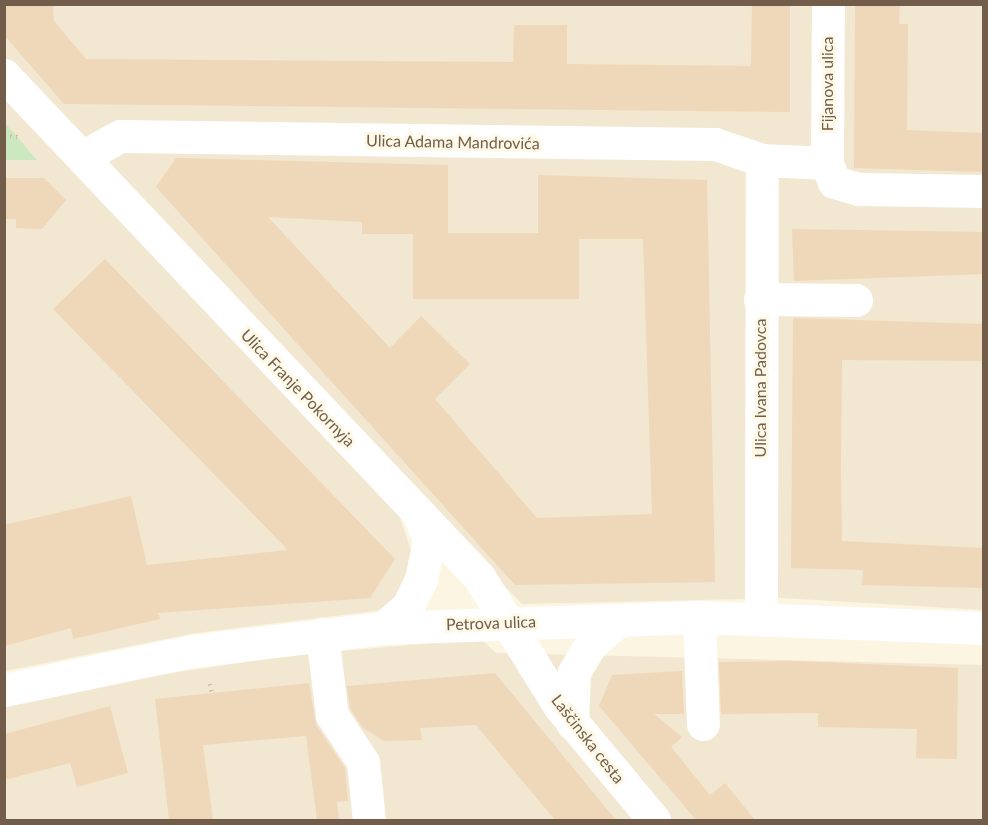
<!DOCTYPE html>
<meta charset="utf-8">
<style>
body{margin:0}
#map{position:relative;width:988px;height:825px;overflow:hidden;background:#fbf5e2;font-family:Lato,sans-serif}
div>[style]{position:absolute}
.residential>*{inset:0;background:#f2e7d0}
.green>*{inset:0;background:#cbe8c1}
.building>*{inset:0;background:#efd7ba}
.path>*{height:4px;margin-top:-2px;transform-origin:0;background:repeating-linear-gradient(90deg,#d4ba9e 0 1.5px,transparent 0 6px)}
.minor>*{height:33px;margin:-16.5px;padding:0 16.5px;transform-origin:16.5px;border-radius:16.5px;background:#fff}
span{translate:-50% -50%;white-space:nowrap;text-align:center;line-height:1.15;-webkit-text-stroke:6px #fef8e7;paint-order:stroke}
.street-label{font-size:16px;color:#715d49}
.frame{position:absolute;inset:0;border:6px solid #715d49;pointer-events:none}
</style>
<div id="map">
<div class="residential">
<i style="clip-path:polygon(4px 5px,983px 5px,983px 610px,783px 598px,522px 604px,423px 501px,400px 517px,413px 557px,409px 586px,383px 610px,196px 633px,5px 671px)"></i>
<i style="clip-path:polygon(453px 641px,483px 641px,496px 653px,983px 665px,983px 820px,5px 820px,4px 705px,118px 681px,286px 656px)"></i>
</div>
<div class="green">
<i style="clip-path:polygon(4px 123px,5px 123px,37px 160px,5px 160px)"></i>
</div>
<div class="building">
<i style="clip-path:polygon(4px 4px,53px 4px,54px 21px,86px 59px,513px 62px,514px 25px,567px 25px,567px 64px,751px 66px,752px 4px,790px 4px,790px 112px,64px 104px,4px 35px)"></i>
<i style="clip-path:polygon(855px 4px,900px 4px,899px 24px,908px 24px,907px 130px,984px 133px,984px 172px,854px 168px)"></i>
<i style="clip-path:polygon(evenodd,176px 158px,448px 165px,448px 233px,538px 233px,538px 175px,707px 180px,715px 582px,515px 585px,156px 187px,176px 158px,268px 217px,362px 222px,362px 234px,413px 234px,413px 299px,579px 299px,579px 239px,643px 239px,652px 514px,537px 518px,435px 399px,470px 364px,421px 316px,390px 348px,268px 217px)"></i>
<i style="clip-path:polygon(4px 178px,44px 178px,66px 200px,42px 229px,16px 228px,16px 219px,4px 219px)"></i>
<i style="clip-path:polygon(792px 229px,984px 232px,984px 274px,794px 281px)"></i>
<i style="clip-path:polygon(105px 259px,395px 559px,370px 598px,158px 613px,160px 619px,73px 639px,71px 628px,4px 646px,4px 525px,131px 496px,147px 565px,288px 550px,53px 309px)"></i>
<i style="clip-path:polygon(793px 318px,984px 324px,984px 361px,842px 360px,841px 467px,842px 541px,984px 548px,984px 588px,862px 585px,863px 570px,791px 568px)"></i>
<i style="clip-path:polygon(796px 661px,958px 668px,957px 759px,916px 758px,917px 729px,818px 727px,818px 713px,721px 714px,719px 662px)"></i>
<i style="clip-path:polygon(682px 671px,684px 714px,654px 714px,682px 737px,671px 747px,710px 795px,725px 783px,755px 820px,696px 820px,599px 706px,612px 675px)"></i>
<i style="clip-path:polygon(495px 673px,616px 820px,555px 820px,476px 725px,420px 728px,422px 740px,384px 741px,363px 728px,350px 708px,347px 686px)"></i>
<i style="clip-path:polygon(309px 683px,316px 725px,345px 768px,348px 801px,337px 802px,339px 820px,317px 820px,306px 736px,203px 745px,213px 820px,169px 820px,155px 699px)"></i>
<i style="clip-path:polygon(110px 706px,128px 773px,77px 787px,70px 763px,4px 780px,4px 734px)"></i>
</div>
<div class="path">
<i style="left:4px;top:136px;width:15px;rotate:4deg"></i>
<i style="left:210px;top:684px;width:9px;rotate:77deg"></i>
</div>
<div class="minor">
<i style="left:828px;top:4px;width:159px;rotate:90.4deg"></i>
<i style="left:827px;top:163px;width:20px;rotate:70deg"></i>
<i style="left:834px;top:182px;width:26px;rotate:16deg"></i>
<i style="left:859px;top:189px;width:125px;rotate:0.9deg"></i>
<i style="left:4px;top:75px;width:691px;rotate:46.58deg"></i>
<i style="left:479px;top:577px;width:153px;rotate:58.1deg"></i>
<i style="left:560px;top:707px;width:147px;rotate:50.2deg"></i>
<i style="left:82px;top:157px;width:43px;rotate:-28.9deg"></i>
<i style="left:120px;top:136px;width:595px;rotate:0.77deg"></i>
<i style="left:715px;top:144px;width:50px;rotate:18.8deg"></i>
<i style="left:762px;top:160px;width:65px;rotate:2.6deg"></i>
<i style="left:760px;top:299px;width:96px;rotate:0.6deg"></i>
<i style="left:699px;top:617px;width:107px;rotate:87.9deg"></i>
<i style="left:761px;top:617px;width:457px;rotate:-89.9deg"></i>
<i style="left:383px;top:628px;width:33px;rotate:-41deg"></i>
<i style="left:408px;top:606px;width:30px;rotate:-64deg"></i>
<i style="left:421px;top:579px;width:40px;rotate:-78deg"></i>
<i style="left:429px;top:540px;width:26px;rotate:-111deg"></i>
<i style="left:322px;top:634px;width:82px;rotate:83deg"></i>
<i style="left:332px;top:715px;width:56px;rotate:56.6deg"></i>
<i style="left:363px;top:762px;width:58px;rotate:84.1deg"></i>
<i style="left:4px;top:690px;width:193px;rotate:-11.7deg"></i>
<i style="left:193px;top:651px;width:191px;rotate:-6.9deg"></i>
<i style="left:383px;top:628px;width:316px;rotate:-2deg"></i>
<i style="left:699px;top:617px;width:285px;rotate:2.2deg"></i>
<i style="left:572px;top:723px;width:51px;rotate:-87.8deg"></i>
<i style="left:574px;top:672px;width:31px;rotate:-59deg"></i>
<i style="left:590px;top:645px;width:38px;rotate:-41deg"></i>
</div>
<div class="street-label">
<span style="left:827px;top:84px;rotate:-90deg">Fijanova ulica</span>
<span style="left:453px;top:142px;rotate:1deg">Ulica Adama Mandrovića</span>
<span style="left:298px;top:388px;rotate:46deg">Ulica Franje Pokornyja</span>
<span style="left:760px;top:388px;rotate:-90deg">Ulica Ivana Padovca</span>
<span style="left:491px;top:623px;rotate:-2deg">Petrova ulica</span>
<span style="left:588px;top:739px;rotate:52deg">Laščinska cesta</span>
</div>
<div class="frame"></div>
</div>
